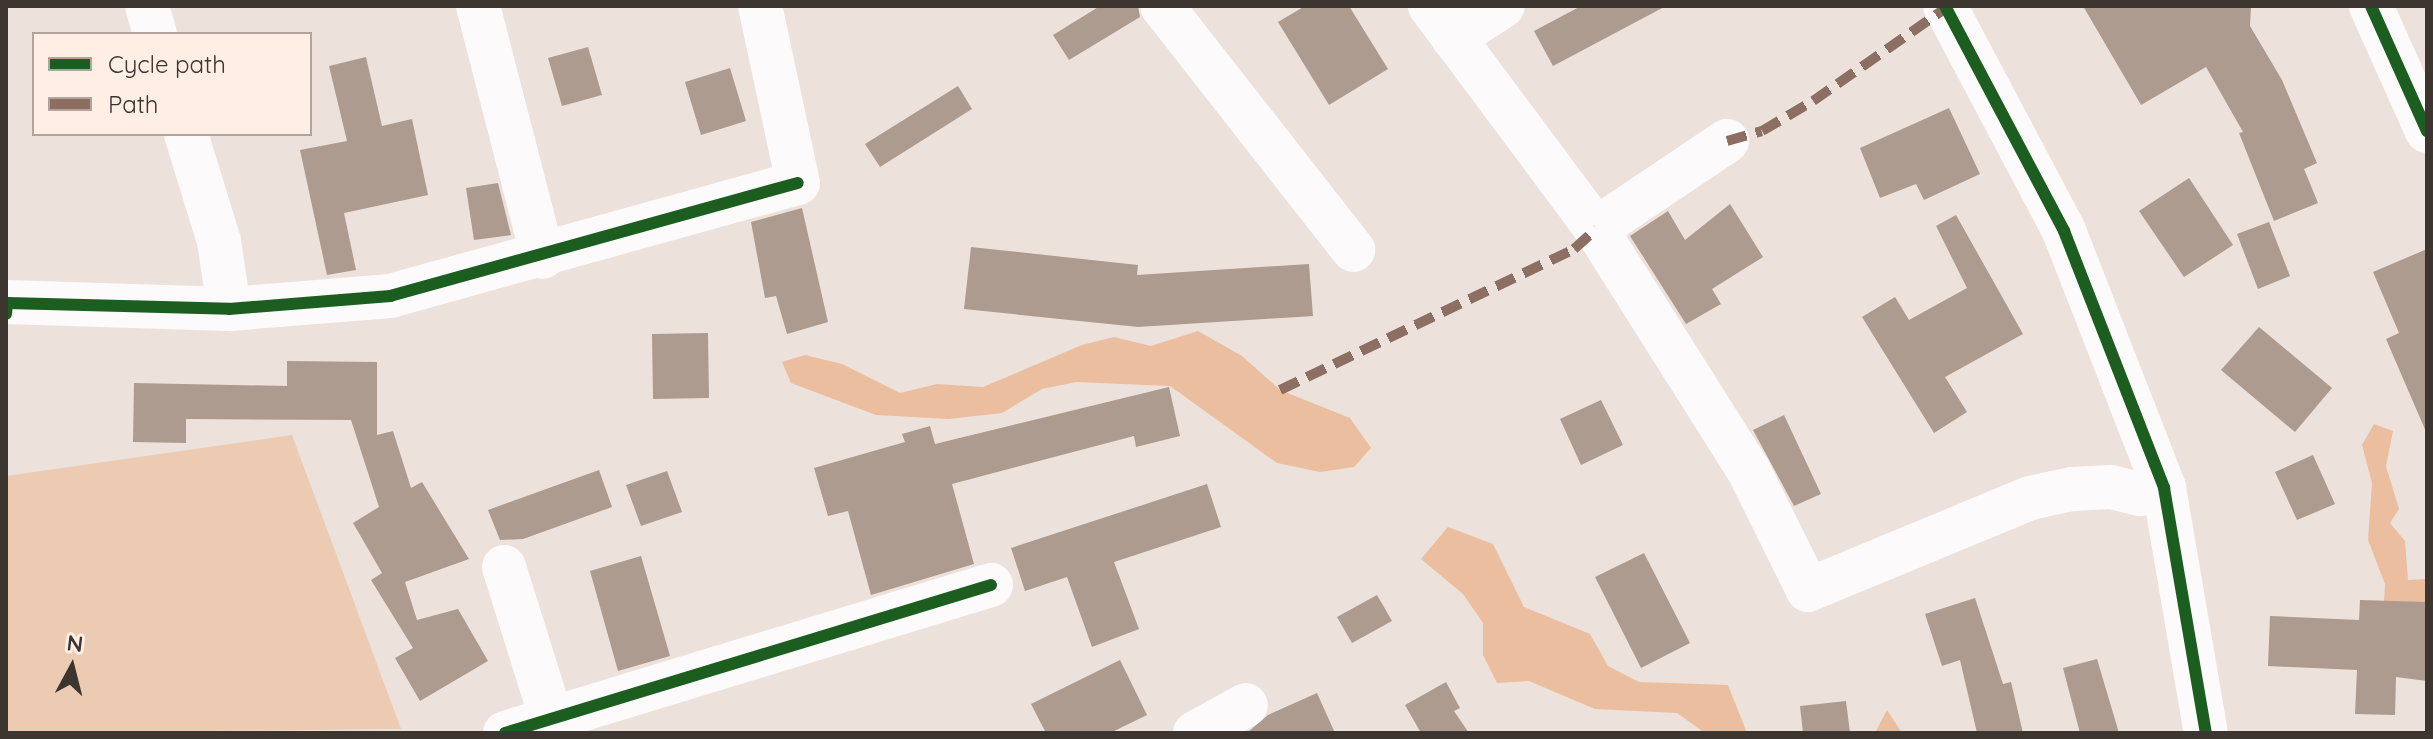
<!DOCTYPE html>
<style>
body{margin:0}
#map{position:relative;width:2433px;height:739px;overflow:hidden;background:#ece1db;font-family:Quicksand,sans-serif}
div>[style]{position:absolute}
.green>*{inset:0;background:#edcab2}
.forest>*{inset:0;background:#ebbe9f}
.building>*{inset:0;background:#ac9b8e}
.minor>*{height:44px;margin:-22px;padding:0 22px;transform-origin:22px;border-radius:22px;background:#fcfafa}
.quiet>*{height:10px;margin-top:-5px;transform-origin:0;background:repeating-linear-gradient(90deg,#8d6e63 0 20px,transparent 0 30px)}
.cycleway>*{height:12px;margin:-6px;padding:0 6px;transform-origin:6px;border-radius:6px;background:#1b5e20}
span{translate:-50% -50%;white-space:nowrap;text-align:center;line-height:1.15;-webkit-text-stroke:8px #feeee4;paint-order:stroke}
.frame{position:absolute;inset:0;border:8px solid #3c3530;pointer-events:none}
.legend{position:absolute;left:32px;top:32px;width:280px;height:104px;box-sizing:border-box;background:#feeee4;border:2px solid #b0a49c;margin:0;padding:10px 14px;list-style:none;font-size:24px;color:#3c3530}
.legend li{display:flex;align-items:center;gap:16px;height:40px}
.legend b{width:40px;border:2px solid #b0a49c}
.north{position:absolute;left:32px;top:627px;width:80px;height:80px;-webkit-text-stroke:6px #feeee4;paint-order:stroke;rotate:7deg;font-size:22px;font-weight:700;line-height:32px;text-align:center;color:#3c3530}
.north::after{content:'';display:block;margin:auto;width:28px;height:36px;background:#3c3530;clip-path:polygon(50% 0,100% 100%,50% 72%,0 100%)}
</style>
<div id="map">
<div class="green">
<i style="clip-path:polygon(292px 435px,401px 729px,6px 733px,6px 476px)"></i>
</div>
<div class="forest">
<i style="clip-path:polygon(1198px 331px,1242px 356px,1280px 390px,1350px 418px,1371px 448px,1354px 467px,1320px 472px,1277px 463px,1170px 386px,1076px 382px,1042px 389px,1002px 413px,949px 419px,876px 415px,791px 383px,782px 362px,805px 355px,842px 364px,900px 393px,937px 384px,983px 387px,1082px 345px,1114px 337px,1151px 346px)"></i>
<i style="clip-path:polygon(2374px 424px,2393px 431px,2386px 466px,2399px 509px,2390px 523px,2405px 541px,2408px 580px,2427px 579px,2427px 608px,2384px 601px,2385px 584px,2368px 540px,2372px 483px,2362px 445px)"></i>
<i style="clip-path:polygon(1448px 527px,1493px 544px,1524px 607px,1590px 634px,1608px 666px,1639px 682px,1728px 685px,1747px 733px,1705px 733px,1677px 713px,1595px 709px,1529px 681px,1497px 683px,1483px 655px,1483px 623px,1463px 594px,1421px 559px)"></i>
<i style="clip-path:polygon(1887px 710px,1902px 733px,1875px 733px)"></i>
</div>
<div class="building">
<i style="clip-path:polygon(1100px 6px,1138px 6px,1140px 17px,1069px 60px,1053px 35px)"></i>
<i style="clip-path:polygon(1305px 6px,1349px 6px,1388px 69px,1329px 105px,1278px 22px)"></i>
<i style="clip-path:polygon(1581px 6px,1666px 6px,1553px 66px,1534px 31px)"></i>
<i style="clip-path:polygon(2083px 6px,2251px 6px,2250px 26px,2282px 80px,2317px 163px,2304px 169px,2318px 203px,2274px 221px,2239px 133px,2243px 132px,2206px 67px,2141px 105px)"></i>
<i style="clip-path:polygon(588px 47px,602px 95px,562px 106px,548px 58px)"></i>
<i style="clip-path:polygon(366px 57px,382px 126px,412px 119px,428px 195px,344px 213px,356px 270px,327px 275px,300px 150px,347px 141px,329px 66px)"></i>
<i style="clip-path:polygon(730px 68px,746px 121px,701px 135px,685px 82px)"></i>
<i style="clip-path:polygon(958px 86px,972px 109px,880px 167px,865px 144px)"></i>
<i style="clip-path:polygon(1949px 108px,1980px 174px,1924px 200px,1916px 184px,1880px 198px,1860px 148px)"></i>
<i style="clip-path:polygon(2189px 178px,2233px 245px,2184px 277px,2139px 211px)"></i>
<i style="clip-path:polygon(498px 183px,511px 235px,474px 240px,466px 188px)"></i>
<i style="clip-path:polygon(1730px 204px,1763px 257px,1712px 289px,1721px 304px,1686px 324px,1630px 236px,1668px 211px,1685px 240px)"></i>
<i style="clip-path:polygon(802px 208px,828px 322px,787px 334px,776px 296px,765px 298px,751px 222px)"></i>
<i style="clip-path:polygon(1956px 215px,2023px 334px,1945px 377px,1967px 412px,1934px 433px,1862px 317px,1895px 297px,1909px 320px,1967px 288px,1936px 226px)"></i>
<i style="clip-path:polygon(2269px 222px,2290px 276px,2258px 289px,2237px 234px)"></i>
<i style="clip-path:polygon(971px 247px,1138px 265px,1137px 275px,1309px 264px,1313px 316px,1138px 327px,964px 309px)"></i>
<i style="clip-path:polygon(2427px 249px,2427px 434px,2386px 339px,2399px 333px,2373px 272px)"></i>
<i style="clip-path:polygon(2259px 327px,2332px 388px,2295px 432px,2221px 370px)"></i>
<i style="clip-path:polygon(708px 333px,709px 398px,653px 399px,652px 334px)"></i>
<i style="clip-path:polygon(287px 361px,377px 362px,377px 435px,393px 431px,411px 488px,422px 482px,469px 559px,405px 582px,417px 620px,458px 609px,488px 661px,420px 701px,395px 658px,413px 648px,371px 580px,382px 573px,353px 523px,379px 507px,351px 420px,186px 419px,186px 443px,133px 442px,134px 383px,287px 386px)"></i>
<i style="clip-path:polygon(1169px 387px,1180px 436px,1136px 447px,1134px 436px,952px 484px,974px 564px,871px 595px,848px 511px,828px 516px,814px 468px,905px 442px,902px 434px,930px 426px,935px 444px)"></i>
<i style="clip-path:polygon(1601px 400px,1623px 445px,1581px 465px,1560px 419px)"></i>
<i style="clip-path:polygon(1784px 415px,1821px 494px,1794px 506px,1753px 430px)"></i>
<i style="clip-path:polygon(2313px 455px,2335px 504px,2297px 520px,2275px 472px)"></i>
<i style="clip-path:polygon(599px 470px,612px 507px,523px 539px,500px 540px,488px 510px)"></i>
<i style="clip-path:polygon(667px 471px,682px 512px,641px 526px,626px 485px)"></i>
<i style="clip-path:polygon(1207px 484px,1221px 527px,1114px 562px,1139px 629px,1092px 647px,1067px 577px,1025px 591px,1011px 548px)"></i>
<i style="clip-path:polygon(1644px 553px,1690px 643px,1641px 668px,1595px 577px)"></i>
<i style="clip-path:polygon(641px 556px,670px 656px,618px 671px,590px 571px)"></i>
<i style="clip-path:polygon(1377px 595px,1392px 621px,1352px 643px,1337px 617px)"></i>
<i style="clip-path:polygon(1975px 598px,2003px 684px,2011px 682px,2023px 733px,1977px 733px,1960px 660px,1942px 666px,1925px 614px)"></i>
<i style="clip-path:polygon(2360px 600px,2427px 602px,2427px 681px,2396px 677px,2395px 715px,2355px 714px,2357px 670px,2268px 666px,2270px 616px,2359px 620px)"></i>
<i style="clip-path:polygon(2097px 659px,2119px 733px,2080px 733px,2063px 668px)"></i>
<i style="clip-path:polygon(1120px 660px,1147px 715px,1110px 733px,1046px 733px,1031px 704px)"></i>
<i style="clip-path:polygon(1446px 682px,1460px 708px,1454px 711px,1469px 733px,1421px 733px,1405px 705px)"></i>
<i style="clip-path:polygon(1317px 693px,1335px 733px,1247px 733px,1268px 715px)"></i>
<i style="clip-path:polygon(1846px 701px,1850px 733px,1803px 733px,1800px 706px)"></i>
</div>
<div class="minor">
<i style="left:147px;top:6px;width:29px;rotate:74deg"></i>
<i style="left:478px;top:6px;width:259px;rotate:75.5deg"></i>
<i style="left:1162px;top:6px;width:310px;rotate:51.9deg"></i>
<i style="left:1430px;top:6px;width:278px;rotate:53.3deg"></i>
<i style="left:1596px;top:229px;width:286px;rotate:57.7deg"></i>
<i style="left:1749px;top:471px;width:133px;rotate:63.6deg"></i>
<i style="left:1808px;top:590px;width:240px;rotate:-22.5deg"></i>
<i style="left:2030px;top:498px;width:43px;rotate:-12.1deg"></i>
<i style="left:2072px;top:489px;width:39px;rotate:-3deg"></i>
<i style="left:2111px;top:487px;width:30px;rotate:14deg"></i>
<i style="left:2140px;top:494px;width:25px;rotate:-14deg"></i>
<i style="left:1945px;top:6px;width:255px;rotate:62.1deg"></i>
<i style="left:2064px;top:231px;width:276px;rotate:68.7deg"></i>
<i style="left:2164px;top:488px;width:249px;rotate:80.3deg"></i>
<i style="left:2371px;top:6px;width:137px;rotate:65.9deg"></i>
<i style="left:1453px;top:38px;width:59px;rotate:-32.6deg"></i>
<i style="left:186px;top:134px;width:112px;rotate:72.9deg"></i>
<i style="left:219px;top:241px;width:69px;rotate:81.6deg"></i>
<i style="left:1596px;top:229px;width:158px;rotate:-33.9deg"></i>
<i style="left:6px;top:302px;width:223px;rotate:1.8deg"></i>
<i style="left:229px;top:309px;width:162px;rotate:-4.6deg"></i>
<i style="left:390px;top:296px;width:423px;rotate:-15.5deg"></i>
<i style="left:798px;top:183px;width:181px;rotate:-102.1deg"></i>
<i style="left:504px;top:567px;width:157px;rotate:72.6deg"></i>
<i style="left:505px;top:733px;width:508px;rotate:-16.94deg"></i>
<i style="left:1195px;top:733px;width:58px;rotate:-28.8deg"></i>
</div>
<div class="quiet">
<i style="left:1727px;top:141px;width:36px;rotate:-16deg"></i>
<i style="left:1762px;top:131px;width:59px;rotate:-30.5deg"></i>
<i style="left:1813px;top:101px;width:162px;rotate:-35deg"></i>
<i style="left:1280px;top:390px;width:326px;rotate:-25.6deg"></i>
<i style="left:1574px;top:249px;width:30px;rotate:-42deg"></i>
</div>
<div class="cycleway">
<i style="left:1945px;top:6px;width:255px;rotate:62.1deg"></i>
<i style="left:2064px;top:231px;width:276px;rotate:68.7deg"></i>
<i style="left:2164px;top:488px;width:249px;rotate:80.3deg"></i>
<i style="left:2371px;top:6px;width:137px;rotate:65.9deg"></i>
<i style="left:6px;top:314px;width:11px;rotate:-85deg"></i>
<i style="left:7px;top:303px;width:222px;rotate:1.5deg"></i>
<i style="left:229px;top:309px;width:162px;rotate:-4.6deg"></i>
<i style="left:390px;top:296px;width:423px;rotate:-15.5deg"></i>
<i style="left:505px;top:733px;width:508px;rotate:-16.94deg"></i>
</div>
<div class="frame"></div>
<ul class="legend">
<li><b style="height:10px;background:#1b5e20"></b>Cycle path</li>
<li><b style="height:10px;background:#8d6e63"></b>Path</li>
</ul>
<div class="north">N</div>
</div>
